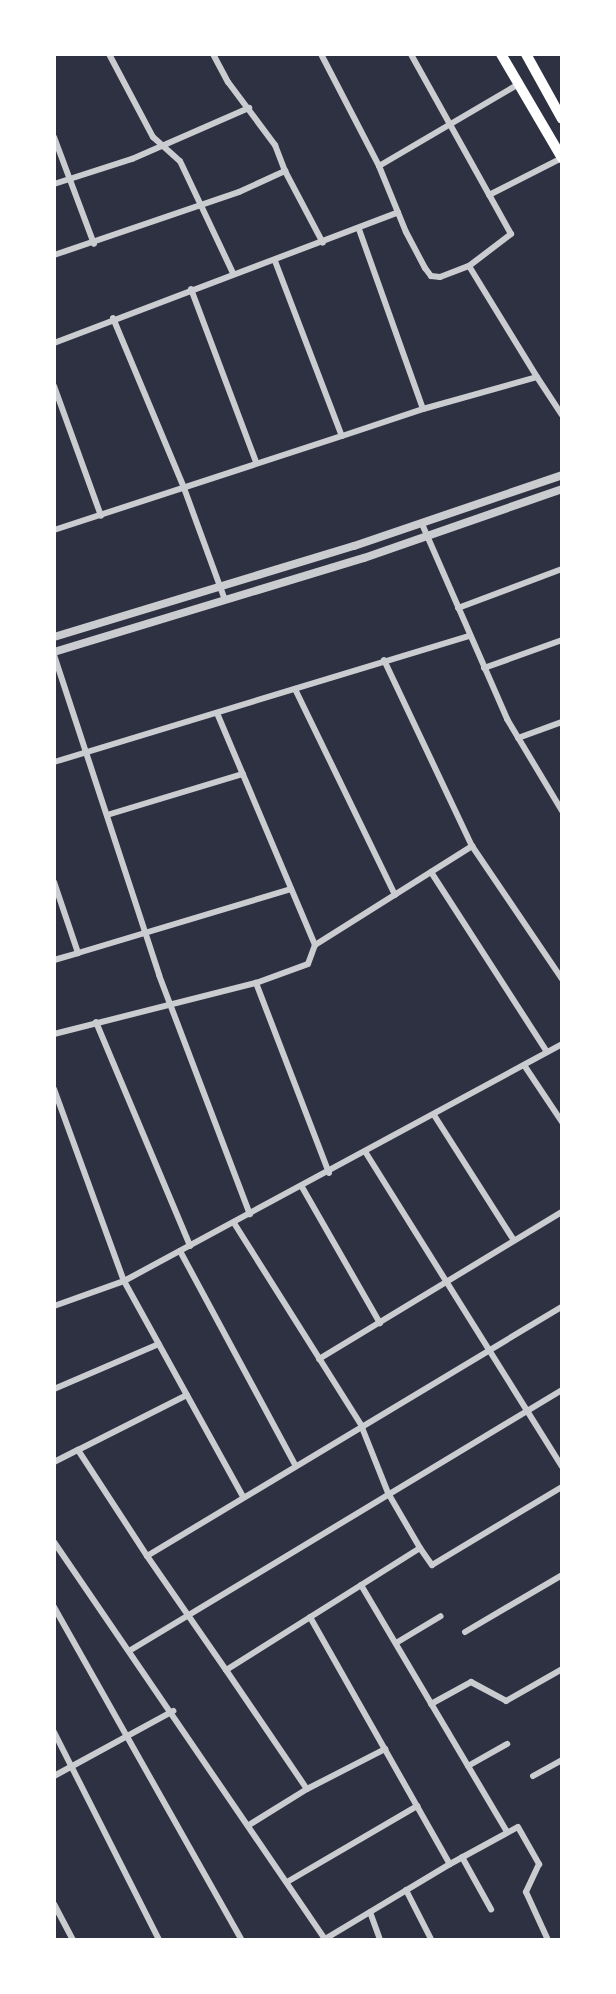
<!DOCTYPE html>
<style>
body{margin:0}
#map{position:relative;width:616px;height:1994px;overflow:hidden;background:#2d3142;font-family:Bitter,serif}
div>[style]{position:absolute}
.minor>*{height:6px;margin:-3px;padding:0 3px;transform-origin:3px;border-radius:3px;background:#caccd0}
.tertiary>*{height:8px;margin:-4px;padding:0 4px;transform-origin:4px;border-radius:4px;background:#caccd0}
.trunk>*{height:10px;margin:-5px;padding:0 5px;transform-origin:5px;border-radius:5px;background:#fff}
span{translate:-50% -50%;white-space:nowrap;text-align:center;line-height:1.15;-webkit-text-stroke:7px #fff;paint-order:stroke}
.frame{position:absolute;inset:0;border:56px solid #fff;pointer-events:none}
</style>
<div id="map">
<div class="minor">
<i style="left:109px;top:54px;width:94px;rotate:62.1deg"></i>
<i style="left:153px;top:137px;width:36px;rotate:42deg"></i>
<i style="left:180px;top:161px;width:124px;rotate:64.7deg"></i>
<i style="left:213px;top:54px;width:32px;rotate:62deg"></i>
<i style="left:228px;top:82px;width:79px;rotate:53.3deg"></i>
<i style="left:275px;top:145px;width:28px;rotate:69deg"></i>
<i style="left:321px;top:54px;width:126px;rotate:62.6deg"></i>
<i style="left:379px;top:166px;width:71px;rotate:67.8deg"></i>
<i style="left:406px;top:232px;width:41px;rotate:62.2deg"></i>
<i style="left:425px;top:268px;width:10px;rotate:53deg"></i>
<i style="left:431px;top:276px;width:9px;rotate:6deg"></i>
<i style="left:440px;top:277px;width:31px;rotate:-21deg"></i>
<i style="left:469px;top:266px;width:53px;rotate:-37.3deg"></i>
<i style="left:511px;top:234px;width:206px;rotate:-119.1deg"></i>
<i style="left:54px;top:137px;width:114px;rotate:69.5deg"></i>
<i style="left:379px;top:166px;width:162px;rotate:-30.4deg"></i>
<i style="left:54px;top:184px;width:82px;rotate:-17.8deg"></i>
<i style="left:132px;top:159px;width:128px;rotate:-23.6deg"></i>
<i style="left:489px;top:195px;width:82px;rotate:-26.9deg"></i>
<i style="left:54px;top:255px;width:195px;rotate:-18.8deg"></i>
<i style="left:239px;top:192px;width:51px;rotate:-24.5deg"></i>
<i style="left:285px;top:171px;width:81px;rotate:62.2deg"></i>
<i style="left:275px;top:261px;width:187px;rotate:69.1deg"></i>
<i style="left:342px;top:436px;width:85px;rotate:-18.4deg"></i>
<i style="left:423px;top:409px;width:191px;rotate:-109.6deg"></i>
<i style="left:469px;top:266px;width:130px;rotate:58.5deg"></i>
<i style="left:191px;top:289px;width:185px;rotate:69.4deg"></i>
<i style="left:113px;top:318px;width:184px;rotate:67.3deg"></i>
<i style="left:184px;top:488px;width:119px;rotate:69.9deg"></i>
<i style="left:54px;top:343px;width:368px;rotate:-20.8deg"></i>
<i style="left:54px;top:386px;width:138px;rotate:70.1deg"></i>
<i style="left:423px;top:409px;width:118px;rotate:-15.7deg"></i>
<i style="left:537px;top:377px;width:45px;rotate:56.7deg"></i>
<i style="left:422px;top:524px;width:213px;rotate:66.4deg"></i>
<i style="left:507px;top:719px;width:107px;rotate:59.1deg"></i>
<i style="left:54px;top:530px;width:303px;rotate:-18.1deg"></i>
<i style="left:458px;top:608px;width:111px;rotate:-20.6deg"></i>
<i style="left:54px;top:655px;width:337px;rotate:71.8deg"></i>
<i style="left:159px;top:975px;width:256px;rotate:69.2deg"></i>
<i style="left:384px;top:660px;width:206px;rotate:64.7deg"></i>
<i style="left:472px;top:846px;width:161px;rotate:55.9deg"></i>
<i style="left:484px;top:668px;width:83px;rotate:-19.7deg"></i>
<i style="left:295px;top:689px;width:229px;rotate:64.1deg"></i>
<i style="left:217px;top:713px;width:252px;rotate:67.1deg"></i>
<i style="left:518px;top:738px;width:47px;rotate:-20deg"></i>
<i style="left:54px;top:762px;width:435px;rotate:-16.9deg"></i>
<i style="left:107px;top:815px;width:142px;rotate:-16.8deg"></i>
<i style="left:431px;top:872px;width:214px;rotate:57.2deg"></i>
<i style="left:54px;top:882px;width:75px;rotate:71.3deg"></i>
<i style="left:78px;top:953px;width:222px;rotate:-16.7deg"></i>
<i style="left:54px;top:960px;width:25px;rotate:-16deg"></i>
<i style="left:96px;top:1022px;width:243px;rotate:67.2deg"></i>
<i style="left:54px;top:1034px;width:208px;rotate:-14.2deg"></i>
<i style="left:524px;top:1065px;width:69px;rotate:56.3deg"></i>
<i style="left:54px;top:1089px;width:204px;rotate:70deg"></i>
<i style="left:124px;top:1281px;width:498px;rotate:-28.4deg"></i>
<i style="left:434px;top:1115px;width:147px;rotate:57.5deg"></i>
<i style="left:366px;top:1153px;width:370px;rotate:58deg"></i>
<i style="left:329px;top:1173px;width:204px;rotate:-111deg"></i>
<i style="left:256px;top:983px;width:55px;rotate:-20.1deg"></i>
<i style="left:308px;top:964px;width:20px;rotate:-70deg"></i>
<i style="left:315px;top:945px;width:186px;rotate:-32.2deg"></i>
<i style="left:302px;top:1187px;width:157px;rotate:60.2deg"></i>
<i style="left:234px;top:1223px;width:239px;rotate:57.8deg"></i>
<i style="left:361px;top:1425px;width:73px;rotate:68.3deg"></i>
<i style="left:388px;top:1493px;width:64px;rotate:59.8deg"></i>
<i style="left:420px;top:1548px;width:229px;rotate:147.8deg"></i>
<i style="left:226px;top:1670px;width:144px;rotate:55.8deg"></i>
<i style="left:307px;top:1789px;width:68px;rotate:148.2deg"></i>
<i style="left:180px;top:1251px;width:244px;rotate:61.7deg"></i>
<i style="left:54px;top:1306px;width:74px;rotate:-19.7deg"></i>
<i style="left:124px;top:1281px;width:247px;rotate:61.1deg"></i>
<i style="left:319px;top:1359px;width:284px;rotate:-31.2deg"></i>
<i style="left:54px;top:1389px;width:114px;rotate:-23.2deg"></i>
<i style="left:78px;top:1450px;width:122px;rotate:-26.8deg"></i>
<i style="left:54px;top:1462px;width:27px;rotate:-27deg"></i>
<i style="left:78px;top:1450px;width:126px;rotate:56.9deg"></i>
<i style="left:54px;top:1542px;width:482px;rotate:55.7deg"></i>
<i style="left:420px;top:1548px;width:21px;rotate:55deg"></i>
<i style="left:432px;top:1565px;width:152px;rotate:-31deg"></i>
<i style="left:361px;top:1585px;width:287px;rotate:59.4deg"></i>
<i style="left:54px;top:1607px;width:382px;rotate:60.6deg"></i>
<i style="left:310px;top:1617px;width:284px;rotate:60.5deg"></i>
<i style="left:450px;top:1864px;width:77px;rotate:-28.6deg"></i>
<i style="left:518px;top:1827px;width:43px;rotate:60.4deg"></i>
<i style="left:539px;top:1864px;width:31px;rotate:115deg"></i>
<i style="left:526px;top:1892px;width:53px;rotate:65.4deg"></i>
<i style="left:465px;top:1632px;width:113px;rotate:-30.4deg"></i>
<i style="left:396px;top:1643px;width:52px;rotate:-31deg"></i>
<i style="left:129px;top:1651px;width:506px;rotate:-31.08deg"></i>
<i style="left:226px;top:1670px;width:139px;rotate:-124.7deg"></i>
<i style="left:147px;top:1556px;width:484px;rotate:-31deg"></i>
<i style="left:431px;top:1704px;width:46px;rotate:-28.8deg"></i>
<i style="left:471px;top:1682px;width:40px;rotate:28deg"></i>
<i style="left:506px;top:1701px;width:64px;rotate:-29.7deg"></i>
<i style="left:54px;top:1732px;width:233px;rotate:63.2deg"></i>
<i style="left:468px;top:1766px;width:45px;rotate:-29.4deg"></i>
<i style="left:54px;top:1776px;width:136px;rotate:-28.6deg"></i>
<i style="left:533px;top:1776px;width:33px;rotate:-29deg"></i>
<i style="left:307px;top:1789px;width:88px;rotate:-27.1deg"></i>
<i style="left:462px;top:1857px;width:60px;rotate:60.9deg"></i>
<i style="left:287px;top:1882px;width:151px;rotate:-30.3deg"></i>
<i style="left:406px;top:1890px;width:55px;rotate:63deg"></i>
<i style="left:54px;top:1904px;width:41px;rotate:62.2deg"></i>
<i style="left:370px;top:1912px;width:30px;rotate:70deg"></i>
<i style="left:325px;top:1939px;width:146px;rotate:-31deg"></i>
</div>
<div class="tertiary">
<i style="left:54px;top:637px;width:313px;rotate:-16.9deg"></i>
<i style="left:354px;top:546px;width:220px;rotate:-18.8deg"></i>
<i style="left:54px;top:652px;width:324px;rotate:-16.9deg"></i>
<i style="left:364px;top:558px;width:210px;rotate:-19.2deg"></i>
</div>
<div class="trunk">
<i style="left:501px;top:54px;width:121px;rotate:59.6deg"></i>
<i style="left:526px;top:54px;width:74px;rotate:61deg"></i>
</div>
<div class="frame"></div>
</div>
